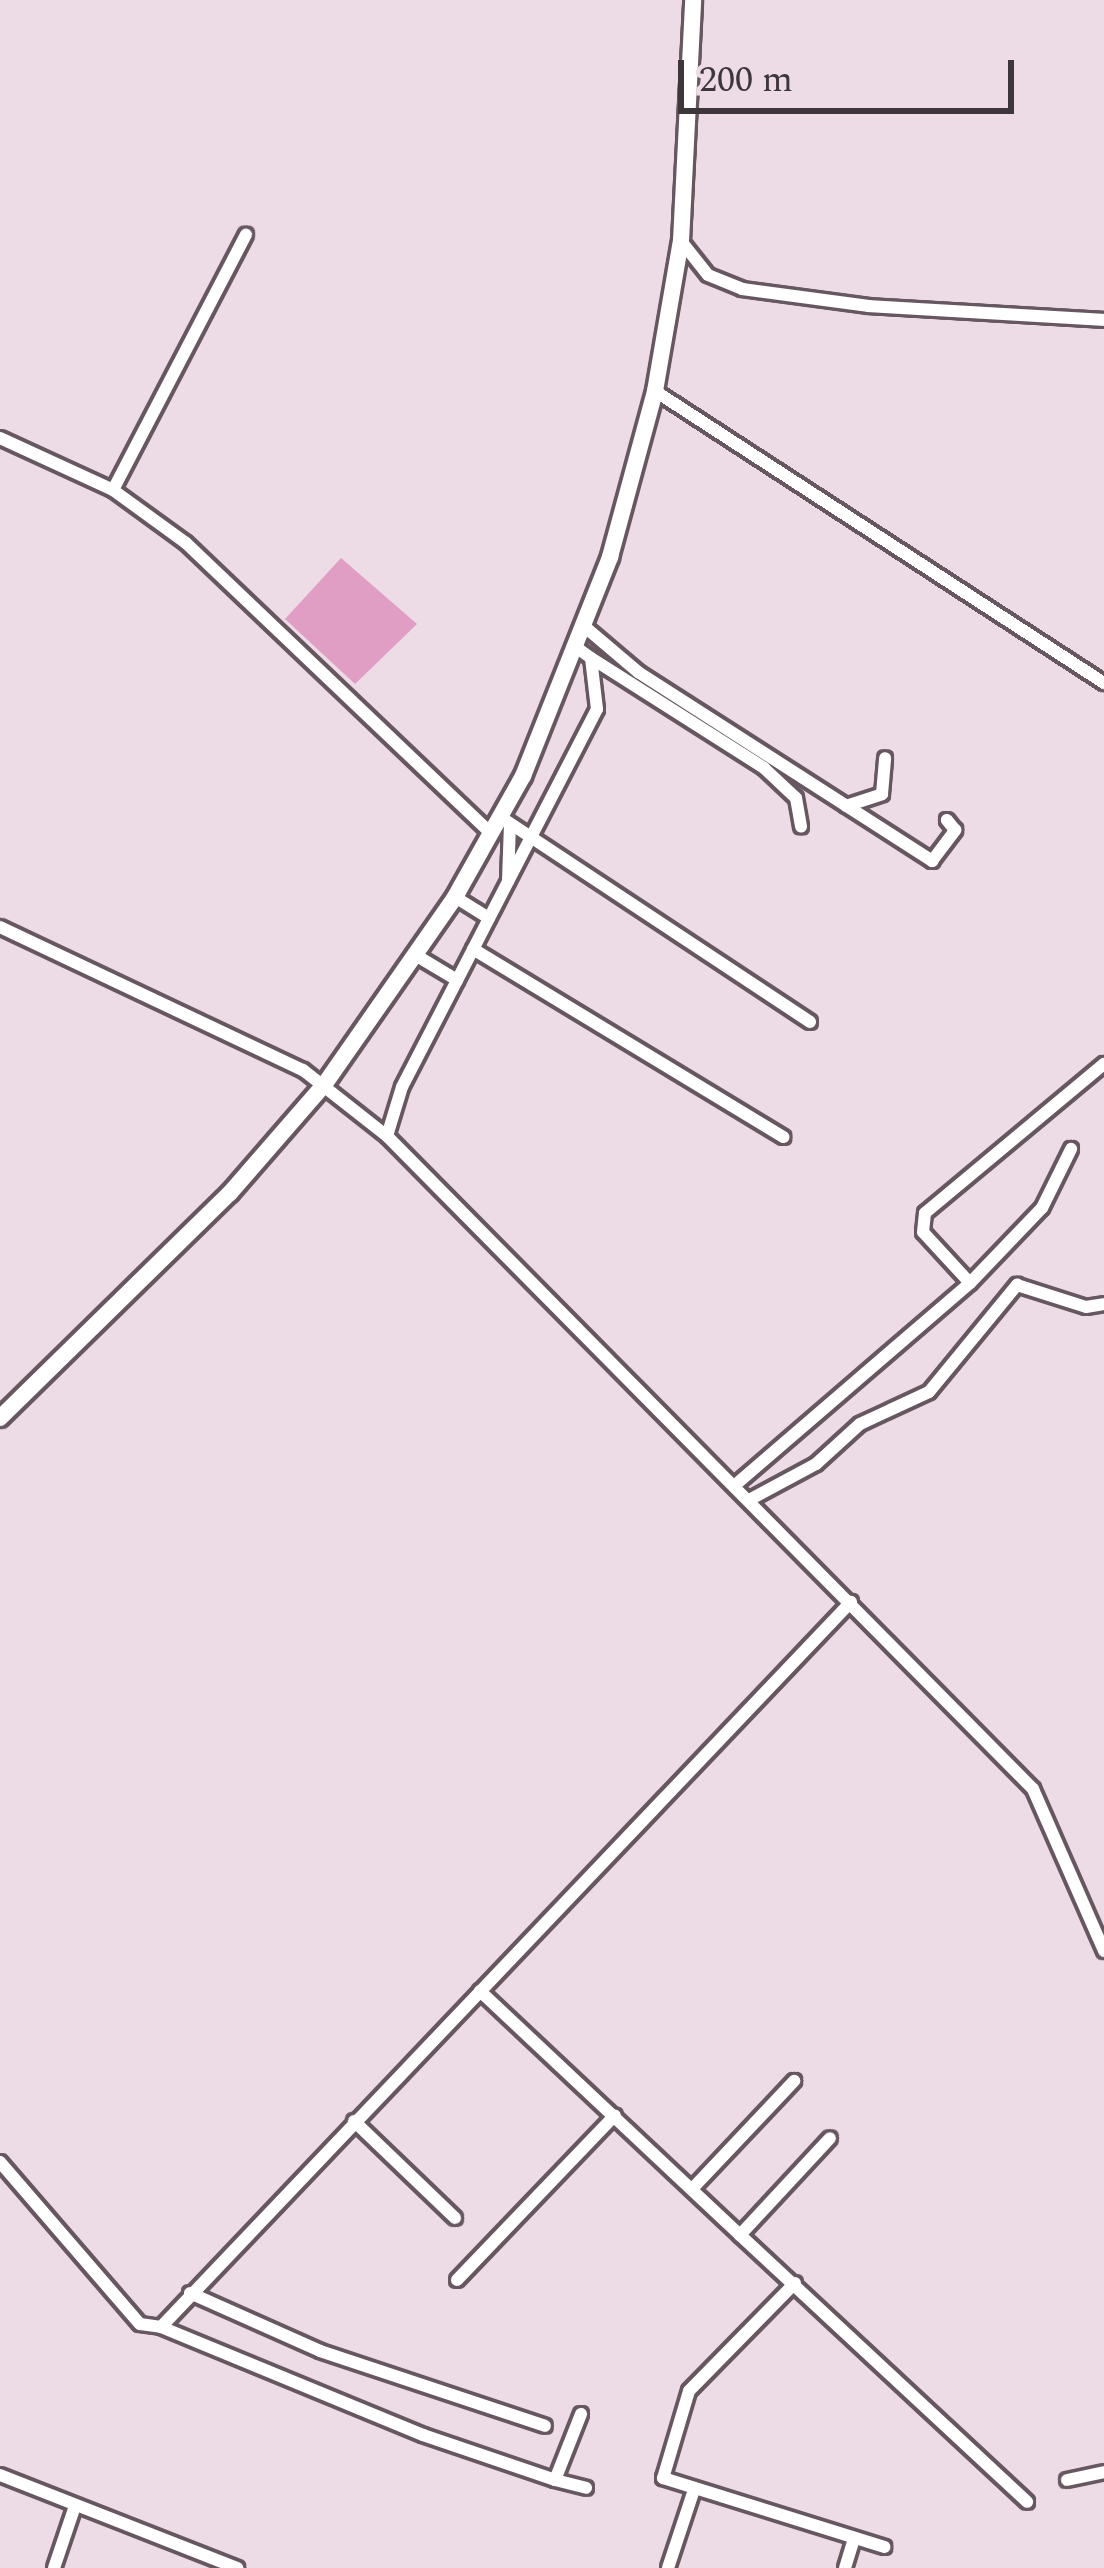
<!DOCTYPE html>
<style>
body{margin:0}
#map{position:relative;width:1104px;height:2568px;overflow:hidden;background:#eddbe5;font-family:Spectral,serif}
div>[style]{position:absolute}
.green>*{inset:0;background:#e19ec5}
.roads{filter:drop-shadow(3px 0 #665760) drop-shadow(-3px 0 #665760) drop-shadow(0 3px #665760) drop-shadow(0 -3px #665760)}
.street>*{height:12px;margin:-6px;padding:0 6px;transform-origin:6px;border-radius:6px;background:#fff}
.secondary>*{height:16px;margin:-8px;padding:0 8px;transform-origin:8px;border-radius:8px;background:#fff}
span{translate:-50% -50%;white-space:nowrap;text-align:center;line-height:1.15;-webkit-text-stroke:9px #eddbe5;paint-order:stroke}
.scale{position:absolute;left:678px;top:60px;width:336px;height:54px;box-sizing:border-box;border:6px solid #3d363a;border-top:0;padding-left:15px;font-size:36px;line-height:42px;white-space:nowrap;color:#3d363a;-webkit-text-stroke:9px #eddbe5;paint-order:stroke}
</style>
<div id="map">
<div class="green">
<i style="clip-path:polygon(341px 558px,417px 624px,355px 684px,285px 619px)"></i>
</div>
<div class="roads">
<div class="street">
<i style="left:681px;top:241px;width:43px;rotate:51.5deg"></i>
<i style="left:708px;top:275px;width:37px;rotate:22deg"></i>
<i style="left:742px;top:289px;width:128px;rotate:7.6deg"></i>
<i style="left:869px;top:306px;width:235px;rotate:3.4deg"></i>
<i style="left:655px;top:391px;width:536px;rotate:33.04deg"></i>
<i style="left:0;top:438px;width:124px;rotate:24.7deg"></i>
<i style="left:113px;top:490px;width:90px;rotate:36deg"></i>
<i style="left:186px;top:543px;width:421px;rotate:43.6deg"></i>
<i style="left:113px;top:490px;width:288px;rotate:-62.5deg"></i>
<i style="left:585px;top:627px;width:70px;rotate:40.3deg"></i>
<i style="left:638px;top:672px;width:350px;rotate:32.7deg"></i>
<i style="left:932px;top:861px;width:39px;rotate:-53deg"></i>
<i style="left:955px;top:830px;width:13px;rotate:-129deg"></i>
<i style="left:591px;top:658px;width:205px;rotate:32.4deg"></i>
<i style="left:764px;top:768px;width:44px;rotate:43.2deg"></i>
<i style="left:796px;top:798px;width:29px;rotate:80deg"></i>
<i style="left:846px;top:806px;width:38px;rotate:-18deg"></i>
<i style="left:882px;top:794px;width:36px;rotate:-85deg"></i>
<i style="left:499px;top:816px;width:373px;rotate:33.5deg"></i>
<i style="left:508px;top:881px;width:57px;rotate:-88deg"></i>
<i style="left:455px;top:897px;width:40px;rotate:32deg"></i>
<i style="left:0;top:927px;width:335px;rotate:25.3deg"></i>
<i style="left:303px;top:1070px;width:107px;rotate:38.2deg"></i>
<i style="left:387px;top:1136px;width:919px;rotate:45.31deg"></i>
<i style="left:1033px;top:1789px;width:177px;rotate:66.3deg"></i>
<i style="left:473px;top:949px;width:363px;rotate:31.2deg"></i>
<i style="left:417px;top:956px;width:47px;rotate:31deg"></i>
<i style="left:387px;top:1136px;width:51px;rotate:-73deg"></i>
<i style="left:402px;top:1087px;width:425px;rotate:-62.7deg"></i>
<i style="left:597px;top:709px;width:51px;rotate:-96.7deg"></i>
<i style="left:591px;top:658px;width:17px;rotate:-144deg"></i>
<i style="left:970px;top:1283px;width:69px;rotate:-132.7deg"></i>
<i style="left:923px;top:1232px;width:19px;rotate:-84deg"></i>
<i style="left:925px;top:1213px;width:233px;rotate:-39.8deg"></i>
<i style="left:734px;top:1486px;width:311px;rotate:-40.7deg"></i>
<i style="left:970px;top:1283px;width:104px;rotate:-46.2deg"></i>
<i style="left:1042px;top:1208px;width:66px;rotate:-63.8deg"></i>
<i style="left:749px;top:1500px;width:76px;rotate:-28.2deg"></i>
<i style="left:816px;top:1464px;width:59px;rotate:-42.3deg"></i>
<i style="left:860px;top:1424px;width:76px;rotate:-24.9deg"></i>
<i style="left:929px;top:1392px;width:139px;rotate:-50.6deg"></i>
<i style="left:1017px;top:1285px;width:72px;rotate:17.7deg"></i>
<i style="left:1086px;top:1307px;width:18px;rotate:-9deg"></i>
<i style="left:480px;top:1991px;width:357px;rotate:43.2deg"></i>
<i style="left:740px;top:2235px;width:132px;rotate:-47.1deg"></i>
<i style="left:354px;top:2121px;width:140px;rotate:43.8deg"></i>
<i style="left:0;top:2162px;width:214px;rotate:49.2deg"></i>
<i style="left:140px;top:2324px;width:21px;rotate:8deg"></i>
<i style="left:161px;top:2327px;width:1001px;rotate:-46.42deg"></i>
<i style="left:692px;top:2189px;width:149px;rotate:-46.6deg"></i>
<i style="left:740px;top:2235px;width:392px;rotate:42.9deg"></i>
<i style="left:457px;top:2280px;width:228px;rotate:-46.2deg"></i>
<i style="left:795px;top:2283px;width:151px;rotate:134.5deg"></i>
<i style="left:689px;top:2391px;width:91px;rotate:106.6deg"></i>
<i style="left:663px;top:2478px;width:232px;rotate:17.3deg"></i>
<i style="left:190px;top:2293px;width:142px;rotate:24deg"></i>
<i style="left:320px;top:2351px;width:237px;rotate:18.4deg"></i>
<i style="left:161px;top:2327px;width:283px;rotate:22.4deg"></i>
<i style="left:423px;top:2435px;width:139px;rotate:18.8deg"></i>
<i style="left:555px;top:2480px;width:71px;rotate:-68.5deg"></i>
<i style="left:0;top:2475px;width:255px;rotate:21.4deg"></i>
<i style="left:555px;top:2480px;width:32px;rotate:14deg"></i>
<i style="left:1067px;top:2480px;width:38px;rotate:-12deg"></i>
<i style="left:54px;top:2568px;width:62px;rotate:-71.3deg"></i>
<i style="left:668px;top:2568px;width:82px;rotate:-71.6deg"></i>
<i style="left:845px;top:2568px;width:27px;rotate:-73deg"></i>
</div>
<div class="secondary">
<i style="left:0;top:1418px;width:322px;rotate:-44.4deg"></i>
<i style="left:230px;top:1193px;width:143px;rotate:-49deg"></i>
<i style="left:324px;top:1085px;width:229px;rotate:-55.1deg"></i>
<i style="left:455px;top:897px;width:139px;rotate:-60.7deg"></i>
<i style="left:523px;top:776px;width:236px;rotate:-68.3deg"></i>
<i style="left:610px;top:557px;width:172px;rotate:-74.8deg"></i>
<i style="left:655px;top:391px;width:152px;rotate:-80.2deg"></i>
<i style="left:681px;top:241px;width:241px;rotate:-87.1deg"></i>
</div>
</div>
<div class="scale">200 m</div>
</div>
